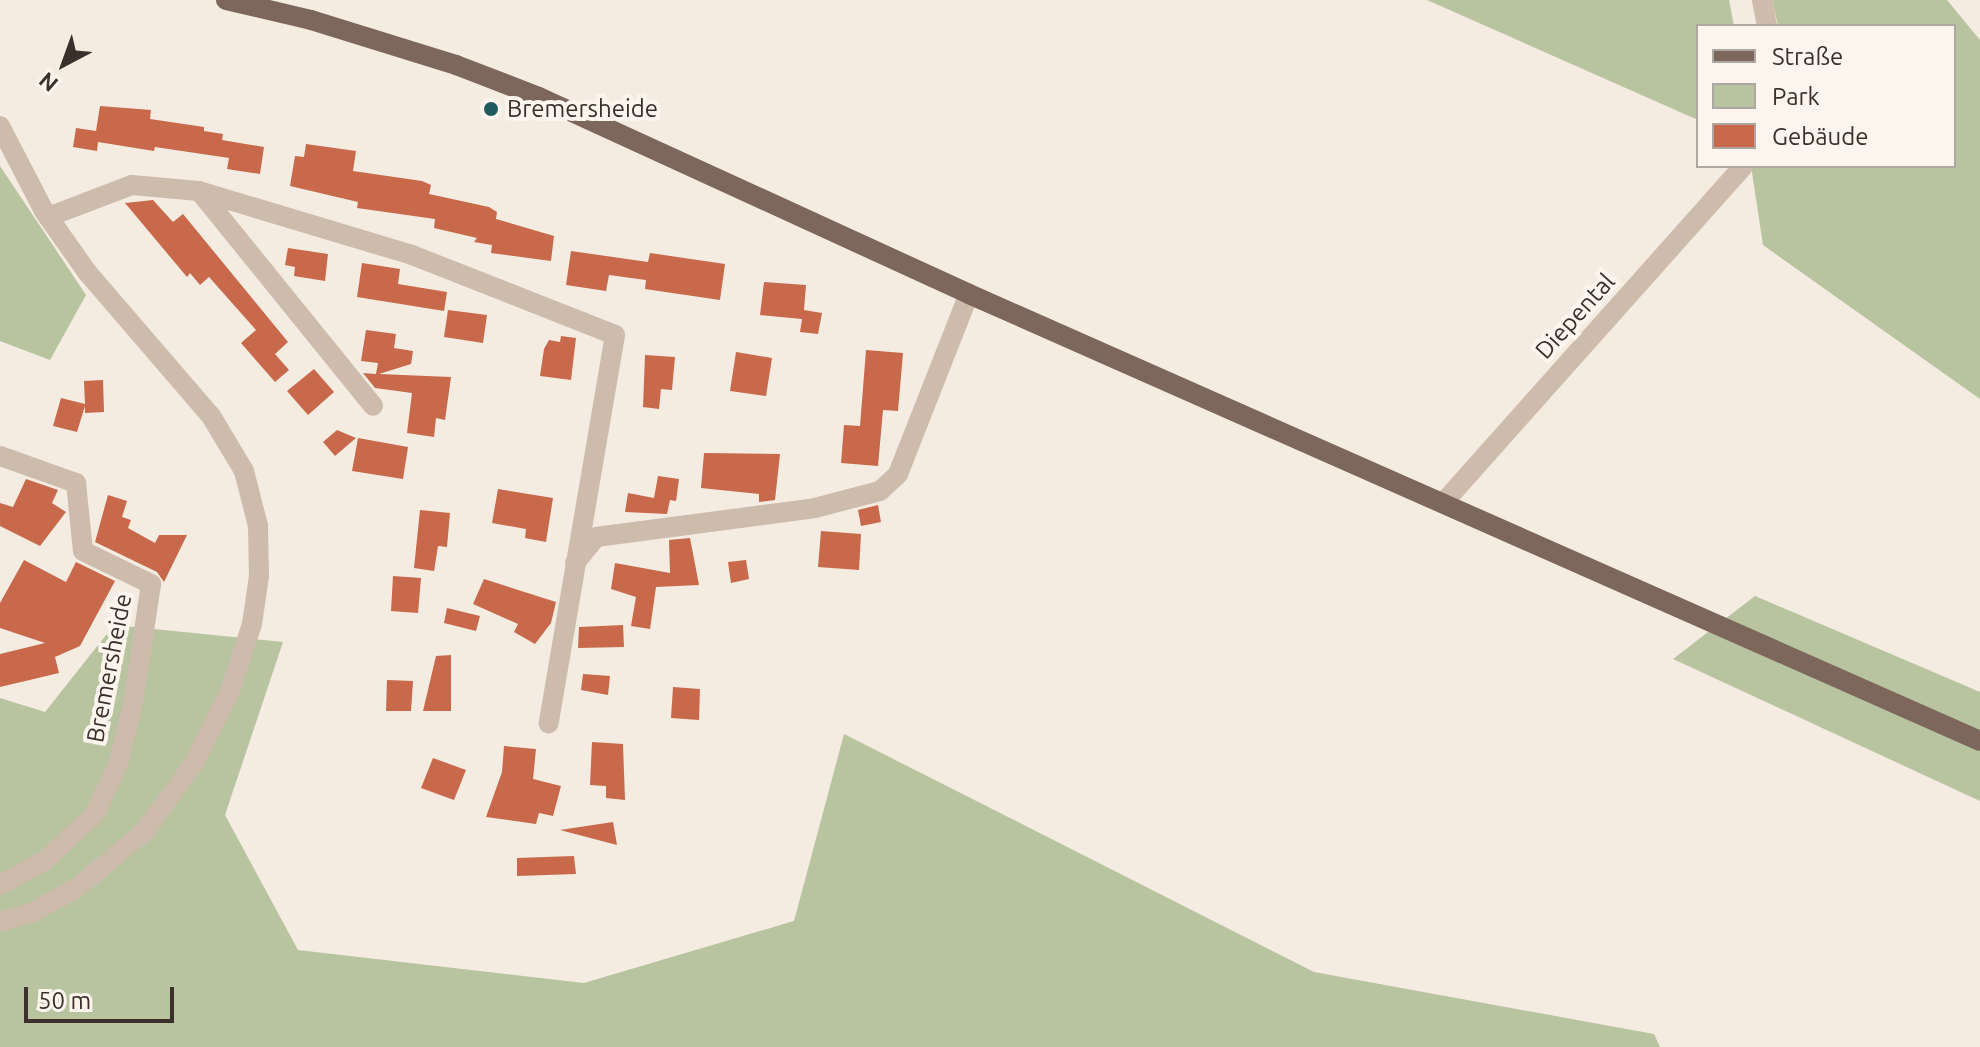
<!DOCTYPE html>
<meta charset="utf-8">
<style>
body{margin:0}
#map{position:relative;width:1980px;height:1047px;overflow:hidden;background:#f4ebe1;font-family:Ubuntu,sans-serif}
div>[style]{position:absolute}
.green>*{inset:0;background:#b8c4a0}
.building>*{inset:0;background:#c8694b}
.minor>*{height:20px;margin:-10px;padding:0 10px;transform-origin:10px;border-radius:10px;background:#cdbbac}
.major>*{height:20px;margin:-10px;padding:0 10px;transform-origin:10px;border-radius:10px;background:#7d675c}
.dots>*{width:22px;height:22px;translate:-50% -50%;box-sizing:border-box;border:4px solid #fbf5ee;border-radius:50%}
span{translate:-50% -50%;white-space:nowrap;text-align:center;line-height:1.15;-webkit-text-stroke:8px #fbf5ee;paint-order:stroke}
.poi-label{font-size:24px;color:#3b302b}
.left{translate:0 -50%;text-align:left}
.street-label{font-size:24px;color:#3b302b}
.legend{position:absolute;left:1696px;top:24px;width:260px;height:144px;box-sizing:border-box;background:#fbf5ee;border:2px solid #aea6a0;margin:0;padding:10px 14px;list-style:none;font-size:24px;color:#3b302b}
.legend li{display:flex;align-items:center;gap:16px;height:40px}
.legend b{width:40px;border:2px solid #aea6a0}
.north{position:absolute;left:24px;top:24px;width:80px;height:80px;-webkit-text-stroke:6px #fbf5ee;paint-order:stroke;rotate:221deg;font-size:22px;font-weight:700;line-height:32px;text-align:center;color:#3b302b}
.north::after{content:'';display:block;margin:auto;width:28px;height:36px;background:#3b302b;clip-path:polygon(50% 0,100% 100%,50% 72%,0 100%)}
.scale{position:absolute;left:24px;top:987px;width:150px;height:36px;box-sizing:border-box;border:4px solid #3b302b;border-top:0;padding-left:10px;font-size:24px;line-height:28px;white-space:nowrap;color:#3b302b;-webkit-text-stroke:6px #fbf5ee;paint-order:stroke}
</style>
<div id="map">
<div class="green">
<i style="clip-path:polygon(1427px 0,1729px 0,1734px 26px,1698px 26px,1698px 120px)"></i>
<i style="clip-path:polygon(1772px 0,1947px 0,1980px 40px,1980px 399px,1763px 245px,1751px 166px,1954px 166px,1954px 26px,1778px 26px)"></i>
<i style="clip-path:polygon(0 166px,86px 295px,50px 360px,0 341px)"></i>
<i style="clip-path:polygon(1755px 596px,1980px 692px,1980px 801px,1673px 659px)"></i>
<i style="clip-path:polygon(114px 625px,283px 642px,225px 815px,298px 950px,584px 983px,794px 921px,844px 734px,1314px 972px,1654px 1034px,1660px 1047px,0 1047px,0 698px,45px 712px)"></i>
</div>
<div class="building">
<i style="clip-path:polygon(100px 106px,151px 110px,150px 119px,204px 127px,204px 131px,223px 134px,222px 140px,264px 147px,260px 174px,227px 169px,229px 158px,155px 147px,154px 151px,98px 142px,97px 151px,73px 147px,76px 128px,96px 131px)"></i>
<i style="clip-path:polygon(306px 144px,356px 151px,353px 171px,422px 181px,431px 185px,429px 194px,489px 207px,497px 212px,496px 219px,554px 236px,551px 261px,491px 253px,492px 245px,474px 242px,477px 238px,434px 228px,435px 219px,357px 208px,358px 202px,290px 186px,295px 156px,304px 157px)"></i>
<i style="clip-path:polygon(153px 200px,173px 222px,183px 214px,288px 342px,275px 354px,289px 370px,275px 382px,241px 343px,256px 330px,209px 277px,200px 285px,190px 273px,187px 277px,125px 203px)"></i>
<i style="clip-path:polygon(288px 248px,328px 254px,325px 281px,294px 276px,295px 267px,285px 265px)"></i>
<i style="clip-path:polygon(571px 251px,648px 262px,650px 253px,725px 264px,720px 300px,645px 289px,646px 280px,609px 275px,606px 291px,566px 285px)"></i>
<i style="clip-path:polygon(362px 263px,400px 269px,398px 284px,447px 292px,444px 311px,357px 297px)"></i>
<i style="clip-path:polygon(764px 282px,806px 285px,804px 310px,822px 313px,818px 334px,800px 332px,802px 319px,760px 315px)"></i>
<i style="clip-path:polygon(448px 310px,487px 315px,483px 343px,444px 337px)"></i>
<i style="clip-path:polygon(366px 330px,396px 334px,394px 348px,413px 351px,411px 364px,379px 374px,451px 377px,445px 420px,436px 418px,434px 437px,407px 433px,412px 393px,375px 388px,363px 373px,376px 374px,378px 363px,361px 361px)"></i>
<i style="clip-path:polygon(561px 336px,576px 338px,571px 380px,540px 376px,544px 349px,549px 340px,560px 342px)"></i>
<i style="clip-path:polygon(866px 350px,903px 353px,898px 411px,883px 410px,878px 466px,841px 463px,844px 425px,860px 426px)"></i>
<i style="clip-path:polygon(736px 352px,772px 358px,766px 396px,730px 391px)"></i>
<i style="clip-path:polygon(645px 355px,675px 357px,672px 390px,661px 389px,659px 409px,643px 407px)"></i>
<i style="clip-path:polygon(314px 369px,334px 392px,308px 415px,287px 391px)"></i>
<i style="clip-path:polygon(103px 380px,104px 412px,85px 413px,85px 406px,77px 432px,53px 426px,61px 398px,85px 404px,84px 381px)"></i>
<i style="clip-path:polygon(337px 430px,356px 438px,335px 456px,323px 442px)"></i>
<i style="clip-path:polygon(358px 438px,408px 447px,403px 479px,352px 471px)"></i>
<i style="clip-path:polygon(704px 453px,780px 454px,775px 500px,759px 502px,759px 494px,701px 488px)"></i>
<i style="clip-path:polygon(658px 476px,679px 479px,676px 501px,670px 500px,667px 514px,625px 512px,628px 493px,654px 498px)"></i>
<i style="clip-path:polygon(26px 479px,58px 490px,52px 503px,66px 512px,40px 546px,0 526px,0 503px,13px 507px)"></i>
<i style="clip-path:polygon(498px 489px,553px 498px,546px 542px,525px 538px,526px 529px,492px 523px)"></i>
<i style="clip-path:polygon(108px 495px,127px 501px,122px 517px,131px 520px,128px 528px,155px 543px,159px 535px,187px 535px,164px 582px,157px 572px,95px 542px)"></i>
<i style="clip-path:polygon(878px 505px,881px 522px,861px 526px,858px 510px)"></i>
<i style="clip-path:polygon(420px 510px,450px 513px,447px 547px,438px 546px,434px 571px,414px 568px)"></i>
<i style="clip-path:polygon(821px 531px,861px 534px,859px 570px,818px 567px)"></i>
<i style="clip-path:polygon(690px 538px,699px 585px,656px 587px,650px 629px,631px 626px,636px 597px,611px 589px,615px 563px,670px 573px,669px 540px)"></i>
<i style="clip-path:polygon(24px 560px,66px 582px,76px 562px,115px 581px,80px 646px,55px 657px,59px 673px,0 687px,0 654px,45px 643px,0 628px,0 603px)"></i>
<i style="clip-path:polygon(746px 560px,749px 579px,731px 583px,728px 562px)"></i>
<i style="clip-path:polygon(393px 576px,421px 578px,418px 613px,391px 611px)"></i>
<i style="clip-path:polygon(484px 579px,556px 602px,551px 623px,535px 644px,514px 632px,518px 624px,473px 604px)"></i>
<i style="clip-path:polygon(447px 608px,480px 616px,476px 631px,444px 623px)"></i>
<i style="clip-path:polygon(623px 625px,624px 647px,578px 648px,579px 627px)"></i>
<i style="clip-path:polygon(451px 655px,451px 711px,423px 711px,436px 656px)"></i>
<i style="clip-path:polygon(583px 674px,610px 676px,608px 695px,581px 690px)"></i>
<i style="clip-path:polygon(387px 680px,413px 681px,411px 711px,386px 711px)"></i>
<i style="clip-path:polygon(673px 687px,700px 689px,699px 720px,671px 718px)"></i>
<i style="clip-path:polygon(592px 742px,623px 744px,625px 800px,606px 798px,606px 786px,590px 785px)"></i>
<i style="clip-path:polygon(504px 746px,536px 749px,533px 779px,561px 786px,553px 816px,539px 813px,536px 824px,486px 817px,502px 772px)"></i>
<i style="clip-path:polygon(433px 758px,466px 770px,454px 800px,421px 788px)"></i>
<i style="clip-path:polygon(613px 822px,617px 845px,560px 830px)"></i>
<i style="clip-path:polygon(574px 856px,576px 874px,517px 876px,517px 858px)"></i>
</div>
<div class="minor">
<i style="left:1762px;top:0;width:26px;rotate:79deg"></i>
<i style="left:0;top:126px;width:96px;rotate:62.6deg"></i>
<i style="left:44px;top:211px;width:75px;rotate:54.8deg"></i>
<i style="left:87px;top:272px;width:190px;rotate:49.3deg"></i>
<i style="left:211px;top:416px;width:64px;rotate:59deg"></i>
<i style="left:244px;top:471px;width:57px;rotate:75.7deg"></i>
<i style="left:258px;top:526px;width:50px;rotate:88.9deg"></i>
<i style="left:259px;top:576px;width:49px;rotate:98.3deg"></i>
<i style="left:252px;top:624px;width:71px;rotate:108.2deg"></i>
<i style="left:230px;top:691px;width:80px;rotate:116.6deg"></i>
<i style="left:194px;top:763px;width:84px;rotate:125.8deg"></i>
<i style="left:145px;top:831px;width:87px;rotate:140.1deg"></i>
<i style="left:78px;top:887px;width:54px;rotate:151deg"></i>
<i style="left:31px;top:913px;width:32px;rotate:164deg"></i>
<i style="left:200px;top:192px;width:275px;rotate:51deg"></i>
<i style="left:48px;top:217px;width:90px;rotate:-20.9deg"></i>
<i style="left:132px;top:185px;width:67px;rotate:5.1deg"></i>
<i style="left:199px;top:191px;width:222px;rotate:16.7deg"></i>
<i style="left:412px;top:255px;width:218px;rotate:21.5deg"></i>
<i style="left:615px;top:335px;width:394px;rotate:99.7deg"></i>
<i style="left:0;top:456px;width:81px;rotate:19.6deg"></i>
<i style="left:76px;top:483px;width:68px;rotate:84.1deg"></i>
<i style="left:83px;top:551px;width:76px;rotate:25.9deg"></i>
<i style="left:151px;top:584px;width:121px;rotate:98.5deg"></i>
<i style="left:133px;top:704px;width:62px;rotate:104deg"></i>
<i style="left:118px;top:764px;width:55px;rotate:114.7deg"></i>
<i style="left:95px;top:814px;width:69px;rotate:137.3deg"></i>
<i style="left:44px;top:861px;width:50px;rotate:151.4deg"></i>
<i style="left:1445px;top:501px;width:448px;rotate:-48.3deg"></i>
<i style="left:575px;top:563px;width:33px;rotate:-51deg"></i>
<i style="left:596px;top:537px;width:221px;rotate:-7.5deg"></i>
<i style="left:815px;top:508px;width:67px;rotate:-14.7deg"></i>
<i style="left:880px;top:491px;width:25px;rotate:-43deg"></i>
<i style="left:898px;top:474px;width:193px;rotate:-68.5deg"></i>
</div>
<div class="major">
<i style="left:226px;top:0;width:87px;rotate:13.2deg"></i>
<i style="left:311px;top:20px;width:152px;rotate:17.2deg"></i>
<i style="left:456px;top:65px;width:89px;rotate:21.1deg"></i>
<i style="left:539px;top:97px;width:473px;rotate:24.6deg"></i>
<i style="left:969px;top:294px;width:1105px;rotate:23.85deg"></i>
</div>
<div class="dots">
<i style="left:491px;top:109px;background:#1f5a5e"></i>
</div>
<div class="poi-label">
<span class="left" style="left:507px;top:109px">Bremersheide</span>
</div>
<div class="street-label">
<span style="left:1575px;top:316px;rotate:-48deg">Diepental</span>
<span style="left:109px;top:668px;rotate:-79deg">Bremersheide</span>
</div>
<ul class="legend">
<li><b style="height:10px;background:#7d675c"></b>Straße</li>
<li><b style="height:22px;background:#b8c4a0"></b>Park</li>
<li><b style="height:22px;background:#c8694b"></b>Gebäude</li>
</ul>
<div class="north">N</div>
<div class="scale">50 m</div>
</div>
